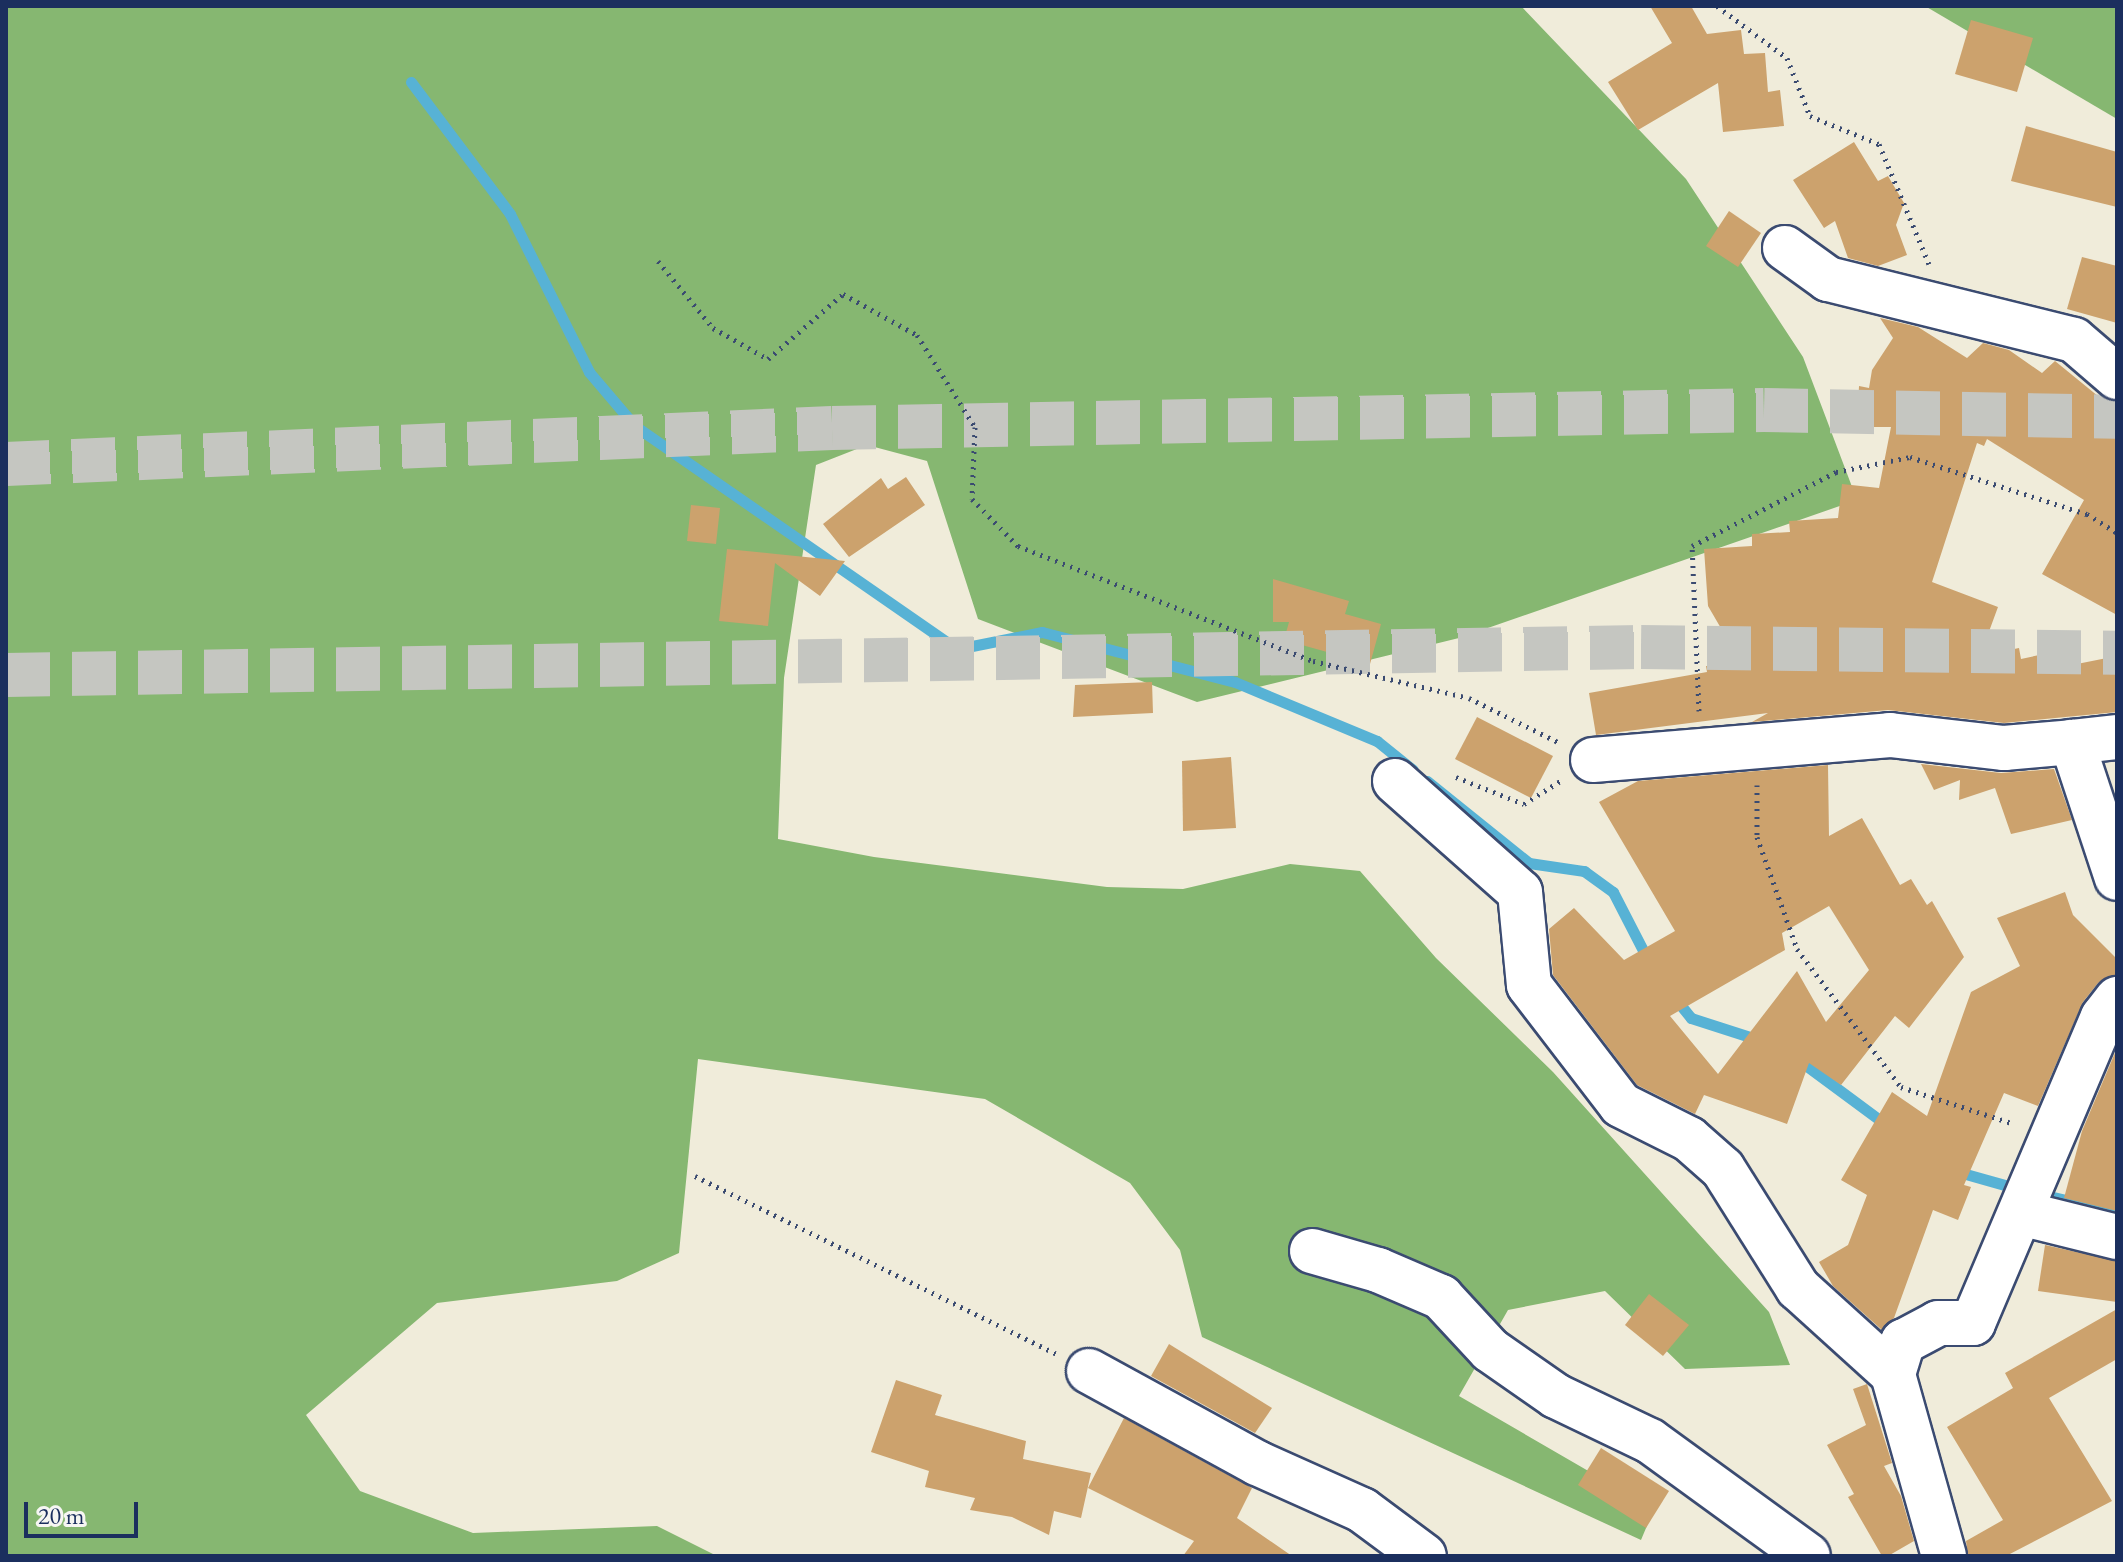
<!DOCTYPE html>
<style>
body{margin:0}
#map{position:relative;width:2123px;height:1562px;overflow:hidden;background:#f0ecda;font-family:"EB Garamond",serif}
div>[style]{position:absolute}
.forest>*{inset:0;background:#86b771}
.stream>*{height:11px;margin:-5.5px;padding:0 5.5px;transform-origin:5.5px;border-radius:5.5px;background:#57b2d5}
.building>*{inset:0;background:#cca26d}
.highway-tunnel>*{height:44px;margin-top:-22px;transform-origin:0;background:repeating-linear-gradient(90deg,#c5c6c1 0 44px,transparent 0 66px)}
.path>*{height:5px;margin-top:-2.5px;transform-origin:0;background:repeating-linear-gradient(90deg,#3b4b71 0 2px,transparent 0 8px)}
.roads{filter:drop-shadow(2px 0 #3b4b71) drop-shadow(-2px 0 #3b4b71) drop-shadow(0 2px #3b4b71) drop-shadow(0 -2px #3b4b71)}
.minor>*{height:44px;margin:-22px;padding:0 22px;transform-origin:22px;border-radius:22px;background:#fff}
span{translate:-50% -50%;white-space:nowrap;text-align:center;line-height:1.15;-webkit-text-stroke:6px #f6f6f2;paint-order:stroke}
.frame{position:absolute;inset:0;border:8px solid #1b2f5e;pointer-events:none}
.scale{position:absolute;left:24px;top:1502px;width:114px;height:36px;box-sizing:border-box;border:4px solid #1b2f5e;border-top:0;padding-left:10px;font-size:24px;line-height:28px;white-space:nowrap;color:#1b2f5e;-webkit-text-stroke:6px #f6f6f2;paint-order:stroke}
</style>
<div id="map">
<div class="forest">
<i style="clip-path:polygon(6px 6px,1521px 6px,1686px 179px,1803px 357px,1857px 500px,1459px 638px,1197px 702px,978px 619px,927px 461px,867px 445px,816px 465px,784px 678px,778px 839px,874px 857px,1107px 887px,1183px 889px,1290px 864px,1360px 871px,1436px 958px,1553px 1072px,1769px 1312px,1790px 1365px,1685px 1369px,1605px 1291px,1508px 1310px,1459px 1396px,1654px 1509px,1641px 1540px,1202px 1337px,1180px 1250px,1130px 1183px,985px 1099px,698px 1059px,679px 1253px,617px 1281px,437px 1303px,306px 1415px,360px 1491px,473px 1533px,657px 1526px,717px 1556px,6px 1556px)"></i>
<i style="clip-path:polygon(1925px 6px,2117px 6px,2117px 119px)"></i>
</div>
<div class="stream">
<i style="left:411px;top:82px;width:165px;rotate:53.1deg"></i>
<i style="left:510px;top:214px;width:177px;rotate:63.4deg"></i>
<i style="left:589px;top:372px;width:71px;rotate:49.6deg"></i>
<i style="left:635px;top:426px;width:392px;rotate:34.7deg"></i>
<i style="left:957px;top:649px;width:87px;rotate:-11.3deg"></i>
<i style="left:1042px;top:632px;width:199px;rotate:14.5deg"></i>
<i style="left:1235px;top:682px;width:154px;rotate:22.6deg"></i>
<i style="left:1377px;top:741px;width:46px;rotate:38.9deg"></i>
<i style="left:1427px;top:781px;width:131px;rotate:38.8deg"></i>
<i style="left:1529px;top:863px;width:56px;rotate:8.3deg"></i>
<i style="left:1584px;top:871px;width:36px;rotate:36deg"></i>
<i style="left:1613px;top:892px;width:76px;rotate:62.8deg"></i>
<i style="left:1674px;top:997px;width:27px;rotate:51deg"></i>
<i style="left:1691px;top:1018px;width:71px;rotate:17.9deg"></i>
<i style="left:1796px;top:1058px;width:114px;rotate:36.5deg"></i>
<i style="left:1955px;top:1171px;width:66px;rotate:15.7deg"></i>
<i style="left:2036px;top:1193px;width:83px;rotate:13.2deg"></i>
</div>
<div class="building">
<i style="clip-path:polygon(1650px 6px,1691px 6px,1707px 34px,1741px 30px,1744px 54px,1765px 53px,1768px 92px,1780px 90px,1784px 126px,1723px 132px,1718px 83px,1638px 130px,1608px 82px,1672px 43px)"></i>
<i style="clip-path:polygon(1971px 20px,2033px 38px,2017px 92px,1955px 74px)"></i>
<i style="clip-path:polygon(2026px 126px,2117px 152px,2117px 207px,2011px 181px)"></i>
<i style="clip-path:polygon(1854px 142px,1878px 181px,1888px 176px,1904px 203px,1896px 225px,1907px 255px,1878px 266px,1848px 258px,1835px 221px,1824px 228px,1793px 180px)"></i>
<i style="clip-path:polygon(1729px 211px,1761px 233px,1738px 267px,1706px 246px)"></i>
<i style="clip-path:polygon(2082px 257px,2117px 266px,2117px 323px,2067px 309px)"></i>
<i style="clip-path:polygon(1880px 318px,1918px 327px,1967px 358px,1983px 343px,2009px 350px,2042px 373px,2055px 361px,2104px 401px,2099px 407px,2117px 422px,2117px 615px,2042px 574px,2084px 500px,1987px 439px,1984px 446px,1977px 443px,1932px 582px,1998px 607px,1980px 656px,2019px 648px,2021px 659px,2044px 654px,2047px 670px,2117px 656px,2117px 712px,2004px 723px,1888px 710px,1752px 722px,1768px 713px,1596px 735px,1589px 693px,1707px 672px,1706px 666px,1743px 666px,1708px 606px,1704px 549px,1752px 546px,1752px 534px,1790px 532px,1789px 521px,1838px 518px,1842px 484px,1879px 488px,1891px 427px,1857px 427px,1859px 386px,1869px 388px,1872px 370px,1893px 338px)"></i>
<i style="clip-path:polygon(906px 477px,925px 505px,849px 557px,823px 524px,881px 478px,888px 489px)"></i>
<i style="clip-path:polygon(691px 505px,720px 508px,716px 544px,687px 541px)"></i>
<i style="clip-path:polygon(727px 549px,776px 554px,845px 561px,820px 596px,775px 563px,768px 626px,719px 621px)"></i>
<i style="clip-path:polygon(1273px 579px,1349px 601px,1345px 614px,1381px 624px,1370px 664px,1284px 640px,1289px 622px,1273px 622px)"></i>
<i style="clip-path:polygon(1152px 682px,1153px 713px,1073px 717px,1075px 685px)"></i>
<i style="clip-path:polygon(1477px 717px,1553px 756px,1531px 798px,1455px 759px)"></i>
<i style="clip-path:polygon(1231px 757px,1236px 828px,1183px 831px,1182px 761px)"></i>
<i style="clip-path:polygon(1921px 764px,2001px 773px,2054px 769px,2072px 820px,2011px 834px,1995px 788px,1959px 800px,1960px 780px,1934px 790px)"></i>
<i style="clip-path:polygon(evenodd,1828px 765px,1829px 836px,1862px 818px,1900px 885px,1911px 879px,1927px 905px,1932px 901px,1964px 957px,1909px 1028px,1895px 1016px,1841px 1085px,1809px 1063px,1787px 1124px,1704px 1095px,1695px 1114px,1637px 1085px,1553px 975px,1549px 929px,1574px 908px,1624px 960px,1675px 931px,1599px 802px,1638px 781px,1828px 765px,1829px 906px,1869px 970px,1826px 1022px,1797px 971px,1718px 1074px,1670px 1016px,1785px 950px,1782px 933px,1829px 906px)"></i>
<i style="clip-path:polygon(2065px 892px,2073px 915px,2117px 959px,2117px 975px,2098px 983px,2083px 1002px,2038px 1106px,2004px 1093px,1964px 1185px,1971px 1187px,1958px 1220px,1933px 1210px,1894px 1318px,1882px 1330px,1833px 1286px,1819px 1262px,1848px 1245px,1867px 1195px,1841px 1180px,1892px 1092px,1927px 1116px,1971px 992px,2020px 966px,1997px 918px)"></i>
<i style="clip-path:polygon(2117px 1048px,2117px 1211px,2064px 1198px,2082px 1131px)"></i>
<i style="clip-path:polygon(2045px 1245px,2117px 1261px,2117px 1302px,2038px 1291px)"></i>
<i style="clip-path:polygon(1649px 1294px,1689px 1325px,1663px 1356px,1625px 1325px)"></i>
<i style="clip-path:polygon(2117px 1309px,2117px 1359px,2049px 1398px,2112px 1501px,2006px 1556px,1968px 1556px,1966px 1541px,2003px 1520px,1947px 1427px,2013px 1388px,2005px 1373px)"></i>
<i style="clip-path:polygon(1169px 1344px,1272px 1408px,1255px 1433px,1151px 1376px)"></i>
<i style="clip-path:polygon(896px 1380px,942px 1395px,935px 1415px,1026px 1441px,1023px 1459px,1091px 1473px,1081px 1518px,1054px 1511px,1049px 1535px,1012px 1517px,970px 1510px,975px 1498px,925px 1487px,929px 1471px,871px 1452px)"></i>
<i style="clip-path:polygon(1867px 1384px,1892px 1463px,1884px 1466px,1901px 1496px,1914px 1541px,1888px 1556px,1882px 1556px,1848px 1497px,1854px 1494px,1827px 1445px,1866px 1425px,1853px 1389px)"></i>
<i style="clip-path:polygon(1124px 1418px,1252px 1488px,1237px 1518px,1292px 1556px,1183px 1556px,1194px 1541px,1088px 1488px)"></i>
<i style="clip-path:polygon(1601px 1448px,1669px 1491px,1646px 1528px,1578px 1485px)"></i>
</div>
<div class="highway-tunnel">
<i style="left:6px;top:464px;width:827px;rotate:-2.5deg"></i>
<i style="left:832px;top:428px;width:932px;rotate:-1.11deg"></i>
<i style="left:1764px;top:410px;width:353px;rotate:1.1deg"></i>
<i style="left:6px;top:675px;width:1635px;rotate:-0.98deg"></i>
<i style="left:1641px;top:647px;width:476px;rotate:0.7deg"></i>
</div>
<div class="path">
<i style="left:1717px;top:6px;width:87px;rotate:36.6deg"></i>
<i style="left:1787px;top:58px;width:62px;rotate:68.4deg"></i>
<i style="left:1810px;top:116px;width:74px;rotate:22.1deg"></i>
<i style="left:1879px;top:144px;width:130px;rotate:67.4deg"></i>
<i style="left:658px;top:261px;width:87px;rotate:50.6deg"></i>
<i style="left:713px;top:328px;width:63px;rotate:29.4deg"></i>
<i style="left:768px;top:359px;width:99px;rotate:-40.9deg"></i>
<i style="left:843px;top:294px;width:85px;rotate:29deg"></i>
<i style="left:917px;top:335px;width:109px;rotate:57.8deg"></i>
<i style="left:975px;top:427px;width:72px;rotate:92.4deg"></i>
<i style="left:972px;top:499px;width:66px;rotate:45.6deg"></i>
<i style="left:1018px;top:546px;width:317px;rotate:21.3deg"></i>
<i style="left:1313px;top:661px;width:160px;rotate:13.3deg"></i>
<i style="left:1469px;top:698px;width:102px;rotate:26.3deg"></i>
<i style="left:1699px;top:711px;width:165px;rotate:-92.4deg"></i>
<i style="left:1692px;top:546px;width:162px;rotate:-27.2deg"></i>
<i style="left:1836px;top:472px;width:76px;rotate:-11.5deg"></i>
<i style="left:1910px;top:457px;width:186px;rotate:17.9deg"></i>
<i style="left:2087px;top:514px;width:36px;rotate:32deg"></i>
<i style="left:1456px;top:777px;width:73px;rotate:21.7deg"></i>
<i style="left:1524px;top:804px;width:45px;rotate:-32.3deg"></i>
<i style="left:1757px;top:785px;width:52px;rotate:90deg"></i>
<i style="left:1757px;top:837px;width:119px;rotate:70.3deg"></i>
<i style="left:1797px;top:949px;width:173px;rotate:53deg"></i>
<i style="left:1901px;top:1087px;width:119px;rotate:18.1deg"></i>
<i style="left:695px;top:1176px;width:402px;rotate:26.2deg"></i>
</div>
<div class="roads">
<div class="minor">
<i style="left:1785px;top:248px;width:53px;rotate:35.8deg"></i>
<i style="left:1828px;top:279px;width:253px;rotate:13.9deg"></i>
<i style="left:2074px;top:340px;width:57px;rotate:40.7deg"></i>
<i style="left:2072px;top:742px;width:45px;rotate:-6.3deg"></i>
<i style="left:1593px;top:760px;width:298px;rotate:-4.8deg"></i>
<i style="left:1890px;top:735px;width:115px;rotate:6.5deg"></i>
<i style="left:2004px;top:748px;width:68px;rotate:-5deg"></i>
<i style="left:2072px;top:742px;width:143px;rotate:71.7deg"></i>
<i style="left:1395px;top:781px;width:167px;rotate:41.6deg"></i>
<i style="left:1520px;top:892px;width:93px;rotate:84.5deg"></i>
<i style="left:1529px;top:985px;width:151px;rotate:52.5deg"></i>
<i style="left:1621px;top:1105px;width:76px;rotate:26.6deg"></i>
<i style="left:1689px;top:1139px;width:45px;rotate:41.4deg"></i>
<i style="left:1723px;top:1169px;width:141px;rotate:57.8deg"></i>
<i style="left:1798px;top:1288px;width:128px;rotate:42.2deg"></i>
<i style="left:2024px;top:1214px;width:96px;rotate:13.9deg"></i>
<i style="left:1312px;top:1251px;width:69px;rotate:16.1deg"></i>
<i style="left:1378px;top:1270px;width:69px;rotate:23.2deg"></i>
<i style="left:1441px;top:1297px;width:72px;rotate:47.2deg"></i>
<i style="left:1490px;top:1350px;width:80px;rotate:34.9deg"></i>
<i style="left:1556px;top:1396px;width:104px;rotate:25.6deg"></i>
<i style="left:1650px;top:1441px;width:195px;rotate:36deg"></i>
<i style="left:1089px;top:1371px;width:192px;rotate:28.7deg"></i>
<i style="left:1257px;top:1463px;width:115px;rotate:24.1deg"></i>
<i style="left:1362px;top:1510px;width:77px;rotate:36.6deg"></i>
<i style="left:1944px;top:1556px;width:189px;rotate:-105.7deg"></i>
<i style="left:1893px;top:1374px;width:34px;rotate:-73deg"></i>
<i style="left:1903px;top:1342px;width:40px;rotate:-28deg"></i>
<i style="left:1938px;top:1323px;width:35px"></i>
<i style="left:1973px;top:1323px;width:332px;rotate:-67deg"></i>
<i style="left:2103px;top:1017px;width:23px;rotate:-52deg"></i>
</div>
</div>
<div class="frame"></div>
<div class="scale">20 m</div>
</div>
